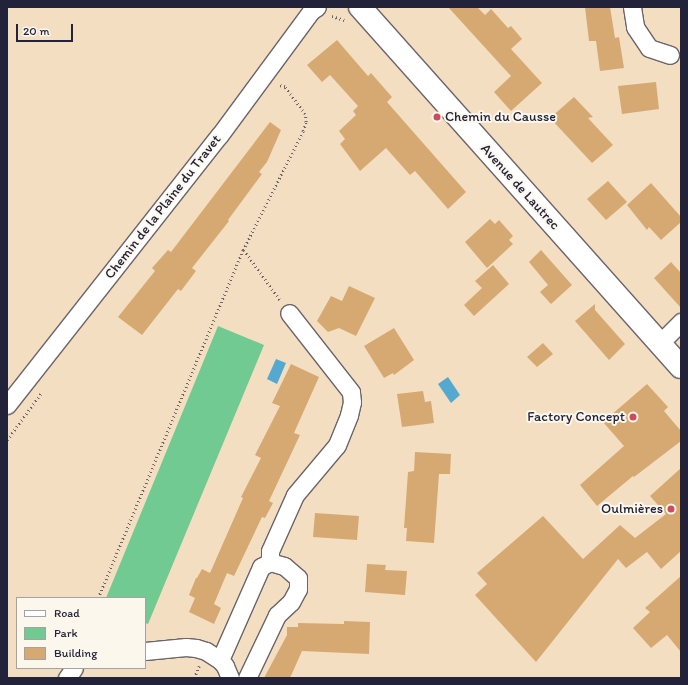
<!DOCTYPE html>
<meta charset="utf-8">
<style>
body{margin:0}
#map{position:relative;width:688px;height:685px;overflow:hidden;background:#f4dec1;font-family:Itim,sans-serif}
div>[style]{position:absolute}
.green>*{inset:0;background:#70ca91}
.water>*{inset:0;background:#55a8d0}
.building>*{inset:0;background:#d6a973}
.path>*{height:2.5px;margin-top:-1.25px;transform-origin:0;background:repeating-linear-gradient(90deg,#6c646a 0 1px,transparent 0 4px)}
.roads{filter:drop-shadow(1px 0 #6c646a) drop-shadow(-1px 0 #6c646a) drop-shadow(0 1px #6c646a) drop-shadow(0 -1px #6c646a)}
.minor>*{height:17px;margin:-8.5px;padding:0 8.5px;transform-origin:8.5px;border-radius:8.5px;background:#fff}
.secondary>*{height:22px;margin:-11px;padding:0 11px;transform-origin:11px;border-radius:11px;background:#fff}
.dots>*{width:11px;height:11px;translate:-50% -50%;box-sizing:border-box;border:2px solid #fbf7ec;border-radius:50%}
span{translate:-50% -50%;white-space:nowrap;text-align:center;line-height:1.15;-webkit-text-stroke:4px #fbf7ec;paint-order:stroke}
.poi-label{font-size:14px;color:#22223b}
.left{translate:0 -50%;text-align:left}
.right{translate:-100% -50%;text-align:right}
.street-label{font-size:14px;color:#22223b}
.frame{position:absolute;inset:0;border:8px solid #22223b;pointer-events:none}
.legend{position:absolute;left:16px;top:597px;width:130px;height:72px;box-sizing:border-box;background:#fbf7ec;border:1px solid #a4a2a5;margin:0;padding:5px 7px;list-style:none;font-size:12px;color:#22223b}
.legend li{display:flex;align-items:center;gap:8px;height:20px}
.legend b{width:20px;border:1px solid #a4a2a5}
.scale{position:absolute;left:16px;top:24px;width:57px;height:18px;box-sizing:border-box;border:2px solid #22223b;border-top:0;padding-left:5px;font-size:12px;line-height:14px;white-space:nowrap;color:#22223b;-webkit-text-stroke:3px #fbf7ec;paint-order:stroke}
</style>
<div id="map">
<div class="green">
<i style="clip-path:polygon(218px 326px,264px 345px,148px 624px,145px 623px,145px 598px,106px 598px)"></i>
</div>
<div class="water">
<i style="clip-path:polygon(276px 359px,286px 363px,277px 384px,267px 379px)"></i>
<i style="clip-path:polygon(448px 377px,460px 395px,451px 403px,438px 384px)"></i>
</div>
<div class="building">
<i style="clip-path:polygon(448px 7px,477px 7px,485px 15px,491px 9px,508px 28px,511px 26px,522px 39px,511px 49px,542px 83px,511px 111px,494px 92px,511px 76px)"></i>
<i style="clip-path:polygon(585px 7px,610px 7px,615px 38px,619px 37px,624px 68px,600px 71px,596px 41px,589px 41px)"></i>
<i style="clip-path:polygon(337px 40px,368px 76px,371px 73px,392px 97px,387px 102px,466px 192px,448px 209px,415px 171px,410px 175px,386px 148px,360px 171px,340px 144px,345px 139px,339px 131px,356px 115px,353px 111px,358px 106px,330px 75px,322px 82px,307px 65px)"></i>
<i style="clip-path:polygon(656px 82px,659px 109px,622px 114px,618px 86px)"></i>
<i style="clip-path:polygon(574px 97px,593px 117px,588px 118px,613px 145px,592px 163px,550px 118px)"></i>
<i style="clip-path:polygon(270px 122px,281px 130px,267px 162px,259px 172px,262px 174px,228px 220px,229px 221px,192px 268px,196px 271px,181px 291px,178px 289px,142px 335px,118px 317px,155px 271px,152px 268px,168px 250px,171px 252px)"></i>
<i style="clip-path:polygon(608px 181px,627px 202px,606px 220px,587px 199px)"></i>
<i style="clip-path:polygon(651px 183px,681px 217px,681px 222px,661px 240px,649px 227px,647px 230px,627px 205px)"></i>
<i style="clip-path:polygon(490px 219px,495px 224px,499px 220px,513px 236px,509px 240px,513px 244px,487px 268px,465px 242px)"></i>
<i style="clip-path:polygon(541px 250px,572px 285px,551px 304px,540px 292px,548px 285px,529px 262px)"></i>
<i style="clip-path:polygon(671px 262px,681px 273px,681px 308px,654px 278px)"></i>
<i style="clip-path:polygon(493px 265px,509px 284px,474px 316px,464px 305px,482px 288px,475px 281px)"></i>
<i style="clip-path:polygon(349px 286px,375px 298px,356px 336px,339px 328px,328px 332px,317px 321px,331px 296px,342px 301px)"></i>
<i style="clip-path:polygon(595px 304px,595px 310px,625px 344px,609px 360px,575px 321px)"></i>
<i style="clip-path:polygon(394px 328px,414px 360px,394px 375px,393px 373px,384px 378px,364px 346px)"></i>
<i style="clip-path:polygon(543px 343px,553px 354px,537px 367px,527px 357px)"></i>
<i style="clip-path:polygon(291px 364px,319px 377px,294px 433px,300px 435px,269px 501px,273px 503px,265px 518px,262px 517px,234px 576px,227px 573px,214px 604px,221px 608px,214px 624px,189px 612px,195px 598px,189px 595px,196px 578px,197px 578px,202px 569px,210px 573px,243px 498px,241px 497px,261px 458px,255px 455px,280px 406px,272px 403px)"></i>
<i style="clip-path:polygon(647px 384px,668px 407px,664px 411px,681px 431px,681px 441px,634px 477px,633px 476px,597px 506px,580px 485px,624px 446px,603px 422px)"></i>
<i style="clip-path:polygon(423px 391px,425px 402px,431px 401px,434px 423px,402px 427px,397px 394px)"></i>
<i style="clip-path:polygon(415px 452px,451px 454px,450px 474px,439px 474px,434px 543px,406px 541px,407px 528px,404px 528px,408px 472px,414px 471px)"></i>
<i style="clip-path:polygon(681px 468px,681px 551px,661px 569px,647px 552px,626px 568px,618px 559px,536px 662px,475px 595px,487px 584px,477px 573px,543px 516px,583px 559px,620px 525px,635px 538px,666px 514px,650px 496px)"></i>
<i style="clip-path:polygon(315px 513px,359px 516px,357px 540px,313px 537px)"></i>
<i style="clip-path:polygon(367px 564px,386px 565px,385px 570px,407px 571px,405px 595px,365px 592px)"></i>
<i style="clip-path:polygon(681px 576px,681px 652px,667px 635px,651px 648px,633px 628px,650px 612px,645px 608px)"></i>
<i style="clip-path:polygon(344px 621px,370px 622px,369px 654px,302px 651px,290px 678px,264px 678px,287px 635px,287px 627px,298px 627px,298px 623px,344px 624px)"></i>
</div>
<div class="path">
<i style="left:332px;top:16px;width:13px;rotate:18deg"></i>
<i style="left:244px;top:250px;width:62px;rotate:54.2deg"></i>
<i style="left:7px;top:440px;width:59px;rotate:-53.9deg"></i>
<i style="left:98px;top:598px;width:377px;rotate:-67.4deg"></i>
<i style="left:243px;top:250px;width:133px;rotate:-63.2deg"></i>
<i style="left:303px;top:131px;width:9px;rotate:-72deg"></i>
<i style="left:306px;top:122px;width:8px;rotate:-97deg"></i>
<i style="left:305px;top:114px;width:34px;rotate:-127deg"></i>
<i style="left:285px;top:87px;width:7px;rotate:-164deg"></i>
<i style="left:194px;top:678px;width:13px;rotate:-67deg"></i>
</div>
<div class="roads">
<div class="minor">
<i style="left:632px;top:7px;width:20px;rotate:81deg"></i>
<i style="left:635px;top:27px;width:25px;rotate:56deg"></i>
<i style="left:649px;top:48px;width:22px;rotate:18deg"></i>
<i style="left:660px;top:343px;width:30px;rotate:-45deg"></i>
<i style="left:7px;top:405px;width:342px;rotate:-51.8deg"></i>
<i style="left:219px;top:136px;width:155px;rotate:-53.6deg"></i>
<i style="left:311px;top:11px;width:7px;rotate:-34deg"></i>
<i style="left:145px;top:651px;width:41px;rotate:-5.6deg"></i>
<i style="left:186px;top:647px;width:10px;rotate:6deg"></i>
<i style="left:196px;top:648px;width:10px;rotate:17deg"></i>
<i style="left:206px;top:651px;width:17px;rotate:33deg"></i>
<i style="left:220px;top:660px;width:8px;rotate:50deg"></i>
<i style="left:225px;top:666px;width:13px;rotate:67deg"></i>
<i style="left:220px;top:660px;width:102px;rotate:-66.2deg"></i>
<i style="left:261px;top:567px;width:10px;rotate:-29deg"></i>
<i style="left:270px;top:562px;width:11px;rotate:-90deg"></i>
<i style="left:270px;top:551px;width:61px;rotate:-65.9deg"></i>
<i style="left:295px;top:495px;width:65px;rotate:-50deg"></i>
<i style="left:337px;top:445px;width:32px;rotate:-68deg"></i>
<i style="left:349px;top:415px;width:13px;rotate:-77deg"></i>
<i style="left:352px;top:402px;width:10px;rotate:-96deg"></i>
<i style="left:351px;top:392px;width:100px;rotate:-128.1deg"></i>
<i style="left:67px;top:678px;width:12px;rotate:-55deg"></i>
<i style="left:247px;top:678px;width:70px;rotate:-64.5deg"></i>
<i style="left:277px;top:615px;width:19px;rotate:-43deg"></i>
<i style="left:291px;top:602px;width:15px;rotate:-62deg"></i>
<i style="left:298px;top:589px;width:11px;rotate:-90deg"></i>
<i style="left:298px;top:578px;width:18px;rotate:-139deg"></i>
<i style="left:284px;top:566px;width:15px;rotate:-164deg"></i>
</div>
<div class="secondary">
<i style="left:360px;top:7px;width:482px;rotate:48.3deg"></i>
</div>
</div>
<div class="dots">
<i style="left:437px;top:117px;background:#d1495b"></i>
<i style="left:633px;top:417px;background:#d1495b"></i>
<i style="left:671px;top:509px;background:#d1495b"></i>
</div>
<div class="poi-label">
<span class="left" style="left:445px;top:117px">Chemin du Causse</span>
<span class="right" style="left:625px;top:417px">Factory Concept</span>
<span class="right" style="left:663px;top:509px">Oulmières</span>
</div>
<div class="street-label">
<span style="left:520px;top:187px;rotate:48deg">Avenue de Lautrec</span>
<span style="left:163px;top:207px;rotate:-52deg">Chemin de la Plaine du Travet</span>
</div>
<div class="frame"></div>
<ul class="legend">
<li><b style="height:5px;background:#fff"></b>Road</li>
<li><b style="height:11px;background:#70ca91"></b>Park</li>
<li><b style="height:11px;background:#d6a973"></b>Building</li>
</ul>
<div class="scale">20 m</div>
</div>
